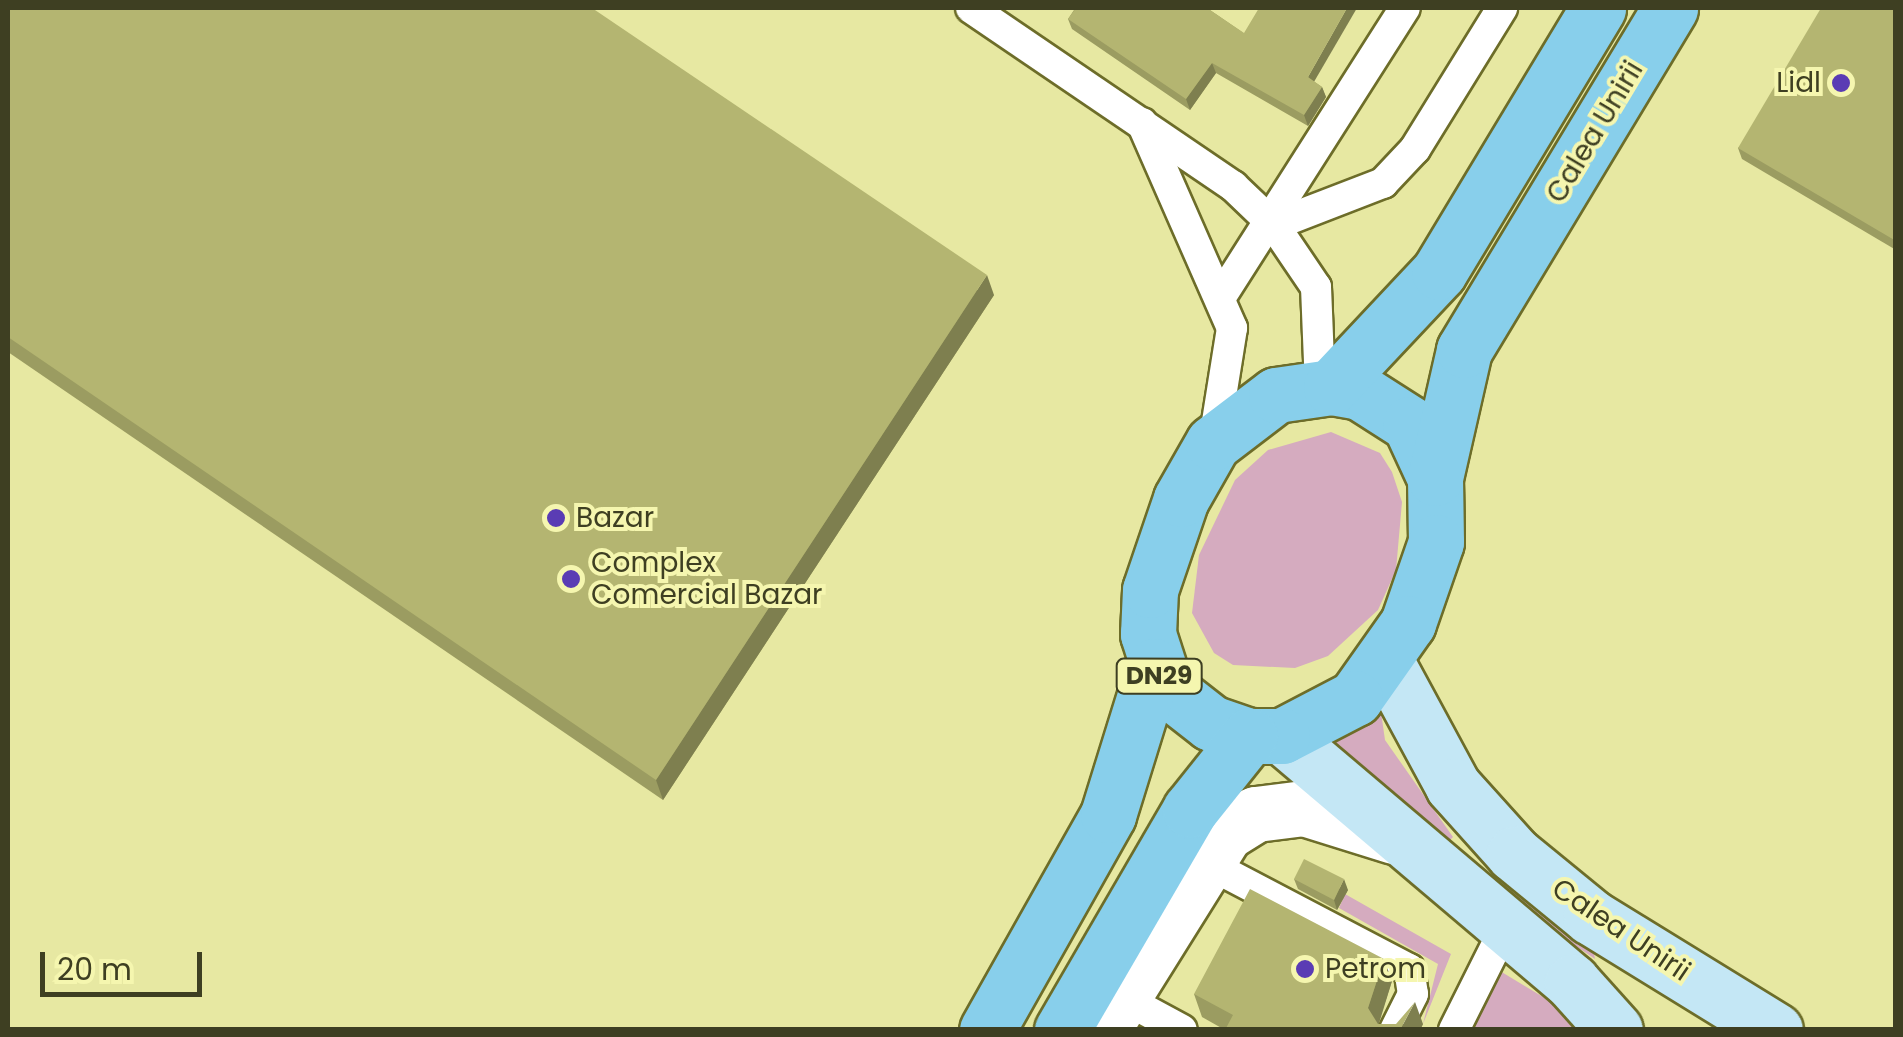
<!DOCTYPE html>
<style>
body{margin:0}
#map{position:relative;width:1903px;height:1037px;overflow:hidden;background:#e7e8a2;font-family:Poppins,sans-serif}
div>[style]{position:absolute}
.green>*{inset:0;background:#d5abbf}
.roads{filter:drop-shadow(2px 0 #6d6d29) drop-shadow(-2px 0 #6d6d29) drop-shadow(0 2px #6d6d29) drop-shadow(0 -2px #6d6d29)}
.lane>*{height:30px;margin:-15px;padding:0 15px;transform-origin:15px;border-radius:15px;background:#fff}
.street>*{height:55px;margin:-27.5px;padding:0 27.5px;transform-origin:27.5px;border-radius:27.5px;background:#fff}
.secondary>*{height:55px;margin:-27.5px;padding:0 27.5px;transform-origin:27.5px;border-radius:27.5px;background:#c4e7f5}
.primary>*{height:55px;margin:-27.5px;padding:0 27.5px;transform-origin:27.5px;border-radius:27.5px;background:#88cfeb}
.wall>*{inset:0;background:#9b9c61}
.shaded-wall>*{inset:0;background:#7e7f4f}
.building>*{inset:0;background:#b4b571}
.dots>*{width:28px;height:28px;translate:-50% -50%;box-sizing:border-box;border:5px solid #f5f6af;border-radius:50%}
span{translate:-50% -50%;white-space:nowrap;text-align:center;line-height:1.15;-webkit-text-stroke:8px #f5f6af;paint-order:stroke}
.shield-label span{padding:2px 8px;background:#f5f6af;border:2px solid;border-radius:8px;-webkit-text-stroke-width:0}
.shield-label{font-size:25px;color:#3e3f22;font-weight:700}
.poi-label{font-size:28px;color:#3e3f22}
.right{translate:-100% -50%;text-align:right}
.left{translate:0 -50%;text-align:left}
.street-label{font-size:28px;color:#3e3f22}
.frame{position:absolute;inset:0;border:10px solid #3e3f22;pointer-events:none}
.scale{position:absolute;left:40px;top:952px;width:162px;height:45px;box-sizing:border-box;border:5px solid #3e3f22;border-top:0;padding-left:12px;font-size:30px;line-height:35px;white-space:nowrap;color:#3e3f22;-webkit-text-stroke:8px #f5f6af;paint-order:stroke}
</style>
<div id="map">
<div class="green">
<i style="clip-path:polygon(1331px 432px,1380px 453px,1392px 472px,1402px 502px,1396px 570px,1378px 610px,1328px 656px,1295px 668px,1233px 665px,1214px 653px,1192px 613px,1199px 555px,1235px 480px,1268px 450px)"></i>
<i style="clip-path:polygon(1380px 705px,1385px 740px,1453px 837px,1440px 850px,1319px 745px)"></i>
<i style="clip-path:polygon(1473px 861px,1594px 954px,1595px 959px,1464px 870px)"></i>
<i style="clip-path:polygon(1345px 894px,1451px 954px,1423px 1024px,1438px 964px,1339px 908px)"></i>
<i style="clip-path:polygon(1500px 971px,1573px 1015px,1579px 1030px,1471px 1030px)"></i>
</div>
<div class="roads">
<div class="lane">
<i style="left:971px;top:8px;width:317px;rotate:34.2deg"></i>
<i style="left:1233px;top:186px;width:57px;rotate:43.6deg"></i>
<i style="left:1274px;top:225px;width:75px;rotate:55.9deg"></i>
<i style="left:1316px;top:287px;width:101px;rotate:87.7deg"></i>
<i style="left:1142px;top:123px;width:224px;rotate:66.3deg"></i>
<i style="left:1232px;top:328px;width:113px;rotate:99.1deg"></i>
<i style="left:1274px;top:225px;width:117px;rotate:-21.1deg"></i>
<i style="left:1383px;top:183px;width:47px;rotate:-46.7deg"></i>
<i style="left:1415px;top:149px;width:166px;rotate:-58.3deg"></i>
<i style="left:1222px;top:295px;width:340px;rotate:-57.5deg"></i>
<i style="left:1203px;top:861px;width:233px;rotate:27.7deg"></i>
<i style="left:1409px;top:969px;width:25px;rotate:81deg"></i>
<i style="left:1413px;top:994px;width:40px;rotate:116.6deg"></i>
<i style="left:1121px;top:997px;width:69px;rotate:28.4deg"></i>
<i style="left:1454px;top:1030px;width:114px;rotate:-63.4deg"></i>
</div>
<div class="street">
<i style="left:1102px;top:1030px;width:232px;rotate:-58deg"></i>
<i style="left:1225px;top:833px;width:36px;rotate:-32deg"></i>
<i style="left:1256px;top:814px;width:48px;rotate:-7.1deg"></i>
<i style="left:1304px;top:808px;width:94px;rotate:17.3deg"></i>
</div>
<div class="secondary">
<i style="left:1386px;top:662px;width:141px;rotate:61.6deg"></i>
<i style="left:1453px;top:786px;width:91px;rotate:48.1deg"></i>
<i style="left:1514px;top:854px;width:99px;rotate:39.3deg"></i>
<i style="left:1591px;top:917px;width:216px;rotate:31.6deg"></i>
<i style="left:1282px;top:736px;width:380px;rotate:40.3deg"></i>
<i style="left:1572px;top:982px;width:64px;rotate:48.1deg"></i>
</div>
<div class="primary">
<i style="left:1331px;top:387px;width:29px;rotate:10deg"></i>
<i style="left:1360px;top:392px;width:59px;rotate:32.6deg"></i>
<i style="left:1410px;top:424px;width:60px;rotate:65.2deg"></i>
<i style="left:1435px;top:478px;width:64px;rotate:89.1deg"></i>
<i style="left:1436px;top:542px;width:86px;rotate:109.1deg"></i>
<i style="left:1408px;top:623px;width:92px;rotate:125.2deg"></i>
<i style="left:1355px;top:698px;width:82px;rotate:152.5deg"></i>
<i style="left:1282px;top:736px;width:33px;rotate:180deg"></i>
<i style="left:1249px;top:736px;width:40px;rotate:-161.1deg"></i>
<i style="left:1211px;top:723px;width:58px;rotate:-142deg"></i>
<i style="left:1165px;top:687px;width:56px;rotate:-107.8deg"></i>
<i style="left:1148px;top:634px;width:44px;rotate:-87.4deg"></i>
<i style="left:1150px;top:590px;width:96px;rotate:-71.2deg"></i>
<i style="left:1181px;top:499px;width:64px;rotate:-60.3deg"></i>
<i style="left:1213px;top:443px;width:79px;rotate:-37.3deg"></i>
<i style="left:1276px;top:395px;width:56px;rotate:-8.3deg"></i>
<i style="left:1331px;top:387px;width:158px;rotate:-46.8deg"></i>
<i style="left:1439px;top:272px;width:308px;rotate:-58.9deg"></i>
<i style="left:1435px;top:478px;width:131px;rotate:-77.2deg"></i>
<i style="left:1464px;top:350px;width:399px;rotate:-58.9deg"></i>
<i style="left:987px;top:1030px;width:247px;rotate:-60.6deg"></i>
<i style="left:1108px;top:815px;width:156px;rotate:-72.8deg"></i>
<i style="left:1062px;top:1030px;width:255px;rotate:-59.8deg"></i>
<i style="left:1190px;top:810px;width:95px;rotate:-51.4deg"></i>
</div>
</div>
<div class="wall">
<i style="clip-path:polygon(8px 8px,994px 295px,663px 800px,8px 352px)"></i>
<i style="clip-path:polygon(1070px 8px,1207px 8px,1322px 87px,1326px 97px,1308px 126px,1216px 73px,1190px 110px,1072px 29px,1068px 19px,1074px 10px)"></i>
<i style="clip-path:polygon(1896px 8px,1896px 250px,1742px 159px,1738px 148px)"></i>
<i style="clip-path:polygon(1294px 879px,1348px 890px,1337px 910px,1298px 889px)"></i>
<i style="clip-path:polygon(1392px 981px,1378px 1024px,1423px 1024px,1420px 1030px,1225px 1030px,1202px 1017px,1194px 994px)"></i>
</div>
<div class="shaded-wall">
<i style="clip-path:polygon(1347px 8px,1357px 8px,1311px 87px,1308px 77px)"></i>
<i style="clip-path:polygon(1212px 63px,1216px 73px,1190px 110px,1186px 99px)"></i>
<i style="clip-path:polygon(1322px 87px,1326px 97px,1308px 126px,1304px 115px)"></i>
<i style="clip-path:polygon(987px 275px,994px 295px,663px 800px,656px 780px)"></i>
<i style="clip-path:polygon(1344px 879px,1348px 890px,1337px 910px,1334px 900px)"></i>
<i style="clip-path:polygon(1384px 959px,1392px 981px,1377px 1030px,1368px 1008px)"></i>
<i style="clip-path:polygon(1415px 1002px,1423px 1024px,1420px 1030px,1400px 1030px)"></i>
</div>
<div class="building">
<i style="clip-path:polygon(8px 8px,592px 8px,987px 275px,656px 780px,8px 337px)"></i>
<i style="clip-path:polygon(1076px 8px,1207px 8px,1244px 33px,1259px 8px,1347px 8px,1308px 77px,1322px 87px,1304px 115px,1212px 63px,1186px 99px,1068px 19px)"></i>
<i style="clip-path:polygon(1821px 8px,1896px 8px,1896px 241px,1738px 148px)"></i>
<i style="clip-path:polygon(1304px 859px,1344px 879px,1334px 900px,1294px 879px)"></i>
<i style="clip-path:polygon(1250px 889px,1384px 959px,1368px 1008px,1378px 1024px,1396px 1024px,1415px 1002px,1400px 1030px,1225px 1030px,1233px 1015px,1194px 994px)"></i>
</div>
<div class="dots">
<i style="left:1841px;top:83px;background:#5a3cb4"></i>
<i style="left:556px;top:518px;background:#5a3cb4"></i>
<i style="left:571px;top:579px;background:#5a3cb4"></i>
<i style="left:1305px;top:969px;background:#5a3cb4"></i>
</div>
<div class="shield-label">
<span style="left:1159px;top:676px">DN29</span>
</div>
<div class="poi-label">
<span class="right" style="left:1821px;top:83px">Lidl</span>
<span class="left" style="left:576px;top:518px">Bazar</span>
<span class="left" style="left:591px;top:579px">Complex<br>Comercial Bazar</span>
<span class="left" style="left:1325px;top:969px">Petrom</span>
</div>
<div class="street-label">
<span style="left:1595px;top:132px;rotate:-59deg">Calea Unirii</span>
<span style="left:1621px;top:930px;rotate:34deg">Calea Unirii</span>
</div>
<div class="frame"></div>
<div class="scale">20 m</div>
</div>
